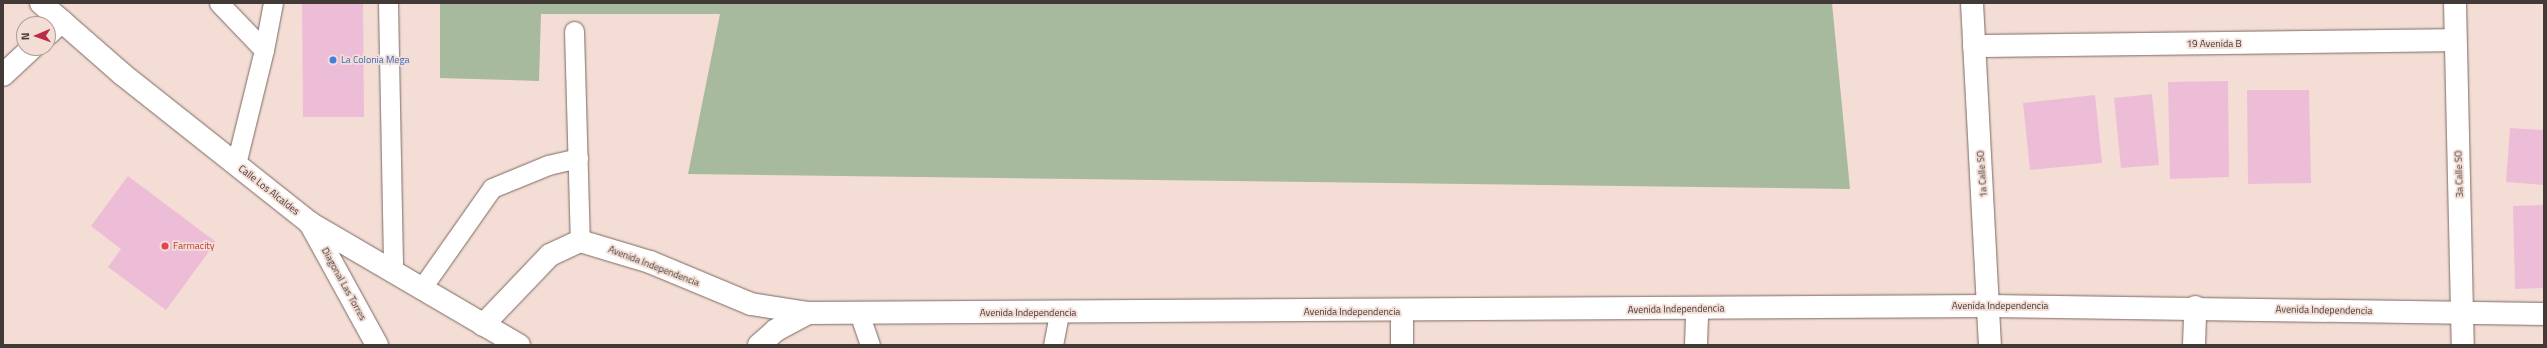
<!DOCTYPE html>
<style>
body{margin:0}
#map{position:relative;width:2547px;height:348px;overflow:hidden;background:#f3ddd5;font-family:"Titillium Web",sans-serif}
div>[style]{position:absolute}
.green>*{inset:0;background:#a7ba9e}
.building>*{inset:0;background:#edbdd7}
.roads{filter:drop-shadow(0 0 1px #7c6962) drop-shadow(0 0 1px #7c6962)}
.service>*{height:19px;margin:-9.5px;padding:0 9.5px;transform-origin:9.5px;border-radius:9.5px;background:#fff}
.minor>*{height:22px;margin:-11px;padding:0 11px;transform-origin:11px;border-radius:11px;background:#fff}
.tertiary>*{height:22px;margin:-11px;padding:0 11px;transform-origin:11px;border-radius:11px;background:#fff}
.secondary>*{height:22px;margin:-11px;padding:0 11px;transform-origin:11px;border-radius:11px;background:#fff}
.dots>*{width:11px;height:11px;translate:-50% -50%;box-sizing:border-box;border:2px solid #f3ddd5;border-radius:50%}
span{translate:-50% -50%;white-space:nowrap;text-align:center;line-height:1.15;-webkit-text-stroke:3.5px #f3ddd5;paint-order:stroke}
.street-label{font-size:10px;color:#423a36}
.shop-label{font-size:10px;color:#366cbe}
.left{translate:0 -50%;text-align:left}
.health-label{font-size:10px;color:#be3a42}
.frame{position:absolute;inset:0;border:4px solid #423a36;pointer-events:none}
.north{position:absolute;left:16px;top:16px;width:40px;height:40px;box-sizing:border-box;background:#f3ddd5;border:1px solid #ac9c95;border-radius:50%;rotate:268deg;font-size:11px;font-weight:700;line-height:16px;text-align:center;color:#423a36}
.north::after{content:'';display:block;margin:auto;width:14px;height:18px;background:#bc2b47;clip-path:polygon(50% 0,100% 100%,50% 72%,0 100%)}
</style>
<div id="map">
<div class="green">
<div style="clip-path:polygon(440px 3px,1832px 3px,1850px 189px,688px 174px,720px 14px,541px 14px,539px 81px,440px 78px)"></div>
</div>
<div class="building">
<div style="clip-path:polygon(302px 3px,363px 3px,364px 117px,303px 117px)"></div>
<div style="clip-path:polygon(2228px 81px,2229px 177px,2170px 179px,2168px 82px)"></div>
<div style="clip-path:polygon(2247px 90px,2309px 90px,2311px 183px,2248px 184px)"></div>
<div style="clip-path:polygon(2152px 94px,2159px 165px,2121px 168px,2114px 98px)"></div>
<div style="clip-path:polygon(2095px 95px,2102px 163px,2030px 170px,2023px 103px)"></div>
<div style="clip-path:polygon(2510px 128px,2544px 130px,2544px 185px,2506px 182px)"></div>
<div style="clip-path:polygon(128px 176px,216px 242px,166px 310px,108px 267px,121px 249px,91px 226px)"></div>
<div style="clip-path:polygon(2544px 205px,2544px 288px,2515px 289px,2513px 206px)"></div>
</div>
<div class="roads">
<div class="service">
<div style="left:219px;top:3px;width:65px;rotate:46.2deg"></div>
<div style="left:264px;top:50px;width:117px;rotate:103.8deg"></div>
<div style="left:388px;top:3px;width:269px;rotate:88.9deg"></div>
<div style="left:574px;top:31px;width:210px;rotate:88.4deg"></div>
<div style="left:264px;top:50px;width:48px;rotate:-79.2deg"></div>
<div style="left:421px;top:289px;width:123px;rotate:-54.9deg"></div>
<div style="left:492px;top:188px;width:61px;rotate:-22.3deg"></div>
<div style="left:548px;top:165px;width:31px;rotate:-13deg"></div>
<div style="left:859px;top:313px;width:34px;rotate:71deg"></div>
<div style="left:1053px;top:345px;width:33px;rotate:-79deg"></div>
</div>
<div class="minor">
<div style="left:1972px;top:3px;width:342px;rotate:87deg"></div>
<div style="left:2455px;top:3px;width:342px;rotate:88.7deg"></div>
<div style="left:48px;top:34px;width:19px;rotate:-43deg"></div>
<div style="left:1974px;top:46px;width:481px;rotate:-0.7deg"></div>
<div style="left:3px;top:75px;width:40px;rotate:-43deg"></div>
<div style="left:310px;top:223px;width:139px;rotate:61.2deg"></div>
<div style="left:1402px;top:312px;width:33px;rotate:90deg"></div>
<div style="left:1696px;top:345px;width:36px;rotate:-88deg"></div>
<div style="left:2194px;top:345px;width:38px;rotate:-88deg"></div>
</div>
<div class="tertiary">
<div style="left:483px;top:325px;width:97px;rotate:-46.3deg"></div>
<div style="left:550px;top:255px;width:33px;rotate:-25deg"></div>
<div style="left:580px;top:241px;width:73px;rotate:16.7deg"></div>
<div style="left:650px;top:262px;width:109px;rotate:22.6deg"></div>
<div style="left:751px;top:304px;width:58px;rotate:9deg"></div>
<div style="left:808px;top:313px;width:1182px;rotate:-0.34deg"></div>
<div style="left:1990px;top:306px;width:554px;rotate:0.83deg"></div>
<div style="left:759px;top:345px;width:23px;rotate:-41deg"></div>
<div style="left:776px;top:330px;width:36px;rotate:-28deg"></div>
</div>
<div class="secondary">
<div style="left:41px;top:3px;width:108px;rotate:41.2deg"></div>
<div style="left:122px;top:74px;width:240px;rotate:38.4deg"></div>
<div style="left:310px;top:223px;width:242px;rotate:30.3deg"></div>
</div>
</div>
<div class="dots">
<div style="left:333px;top:60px;background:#3f7fe0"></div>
<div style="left:165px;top:246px;background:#e0444e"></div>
</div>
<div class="street-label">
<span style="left:2214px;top:44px">19 Avenida B</span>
<span style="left:1982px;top:174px;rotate:-94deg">1a Calle SO</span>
<span style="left:2459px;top:174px;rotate:-92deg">3a Calle SO</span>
<span style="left:269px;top:190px;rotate:38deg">Calle Los Alcaldes</span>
<span style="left:654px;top:266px;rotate:21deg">Avenida Independencia</span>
<span style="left:344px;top:284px;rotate:61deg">Diagonal Las Torres</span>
<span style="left:2000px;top:306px">Avenida Independencia</span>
<span style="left:1676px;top:309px;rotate:-1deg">Avenida Independencia</span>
<span style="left:2324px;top:310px;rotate:1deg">Avenida Independencia</span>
<span style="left:1352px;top:312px">Avenida Independencia</span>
<span style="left:1028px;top:313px">Avenida Independencia</span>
</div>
<div class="shop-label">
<span class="left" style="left:341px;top:60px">La Colonia Mega</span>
</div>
<div class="health-label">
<span class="left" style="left:173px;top:246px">Farmacity</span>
</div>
<div class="frame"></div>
<div class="north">N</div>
</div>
